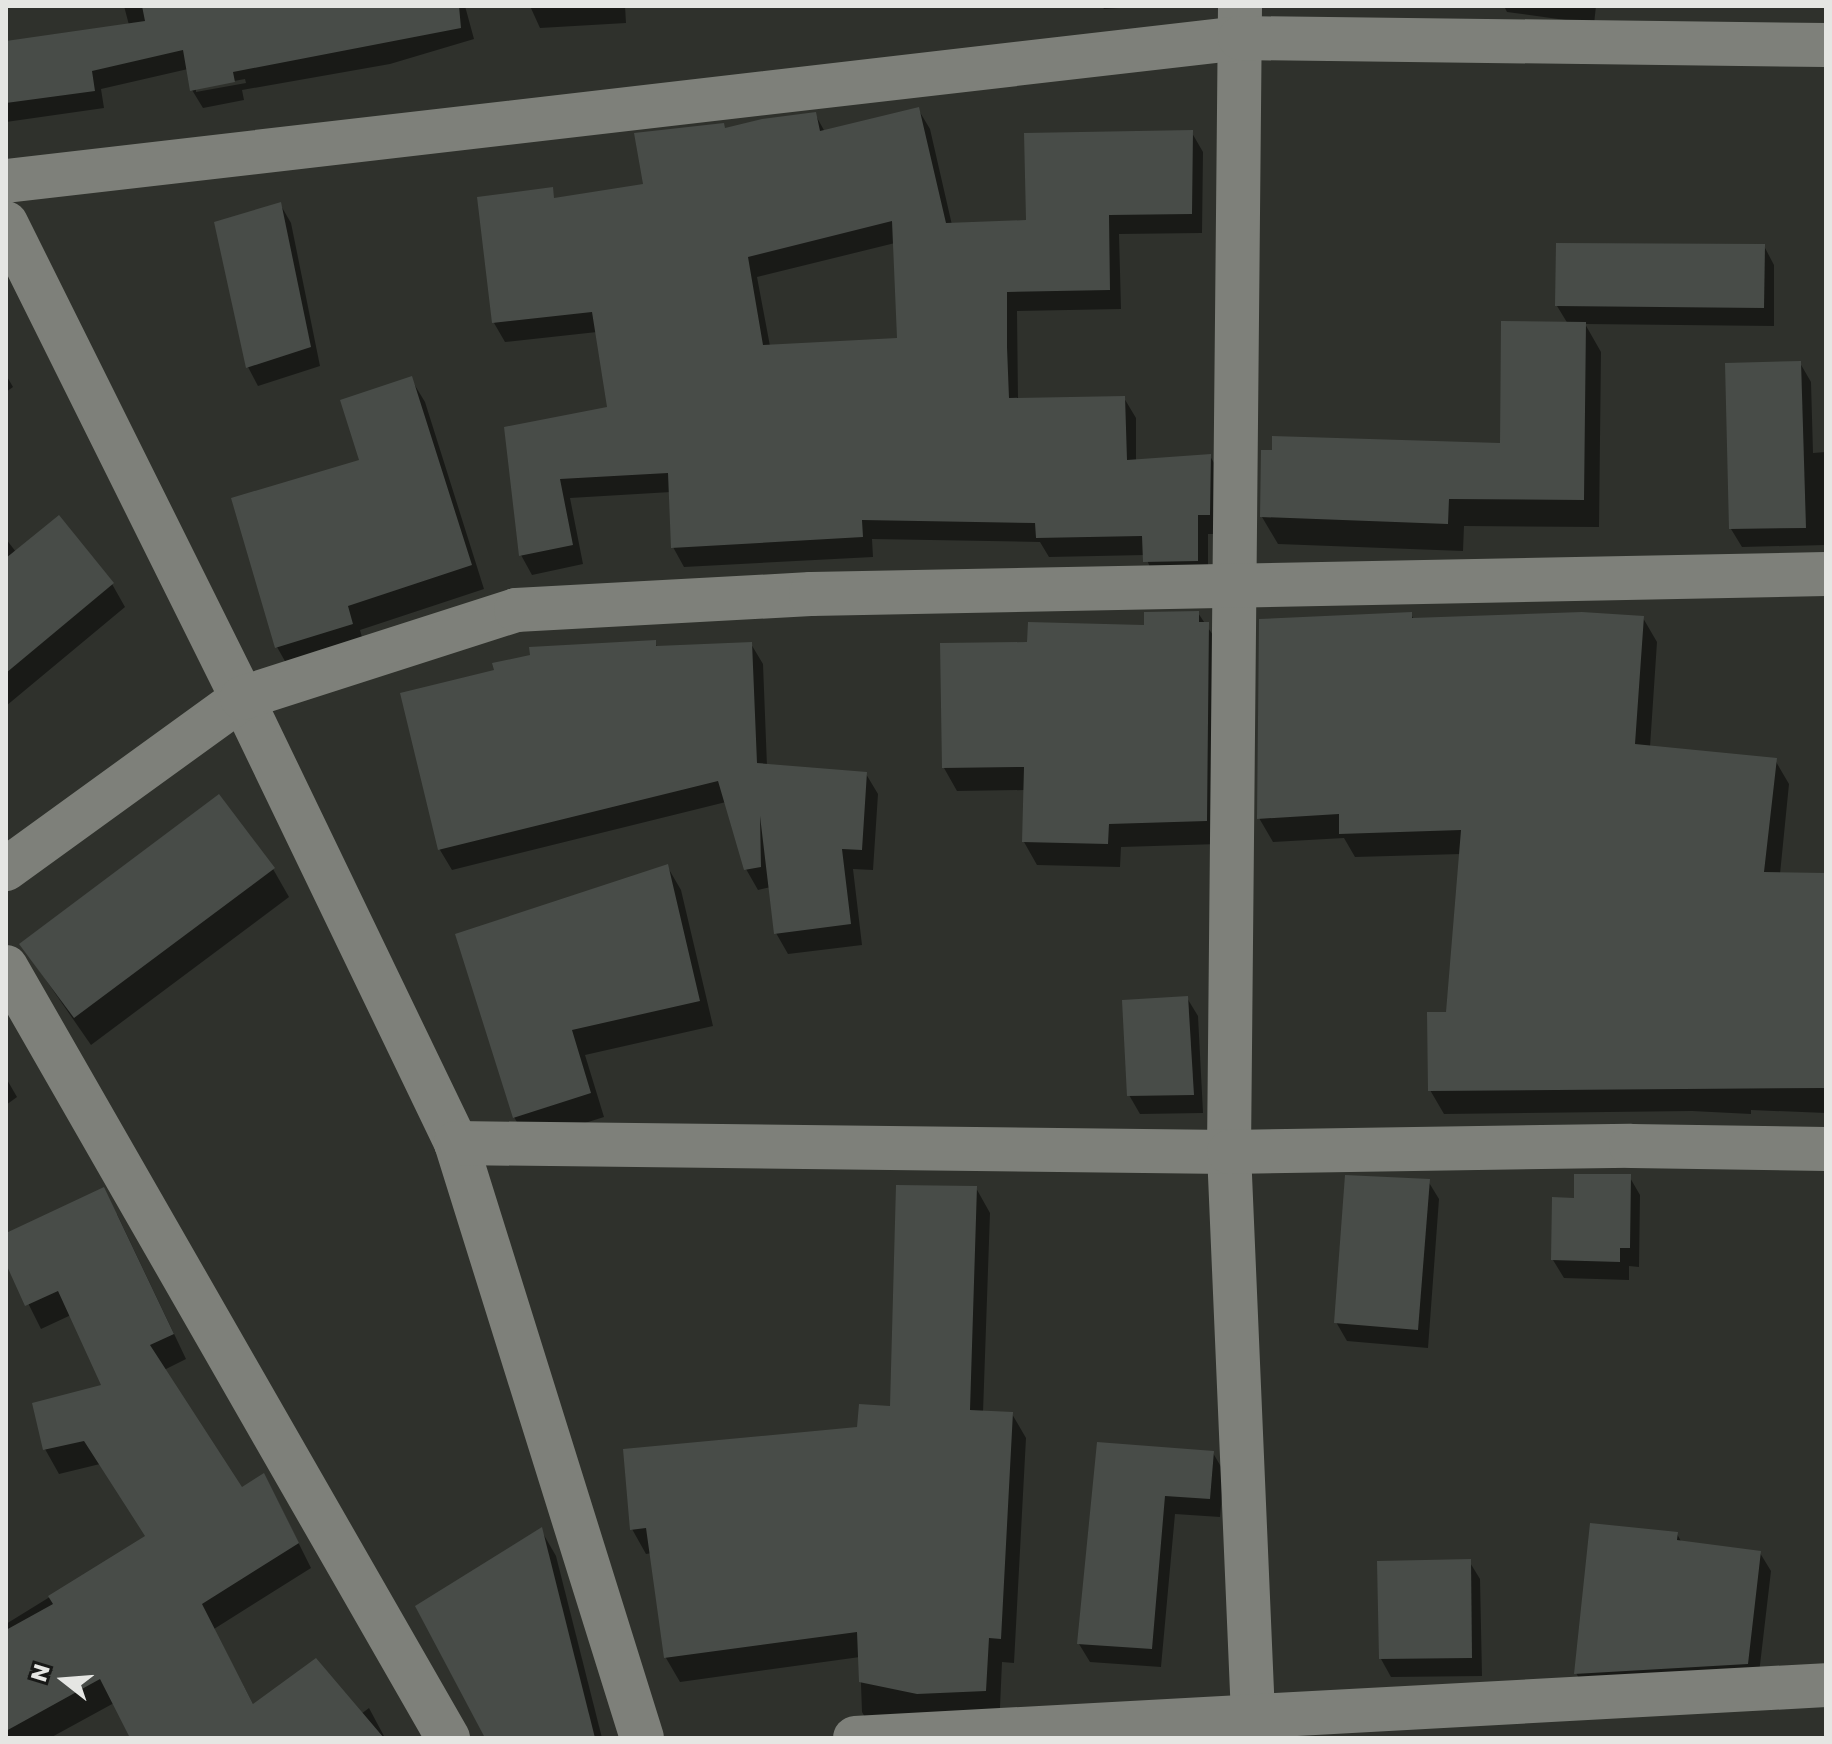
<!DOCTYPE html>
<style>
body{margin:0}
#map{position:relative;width:1832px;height:1744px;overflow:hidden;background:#2f312c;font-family:Poppins,sans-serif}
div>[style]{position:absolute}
.shadow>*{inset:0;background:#0007}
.building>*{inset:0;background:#484c48}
.minor>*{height:44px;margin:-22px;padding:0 22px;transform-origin:22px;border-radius:22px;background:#7e807a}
span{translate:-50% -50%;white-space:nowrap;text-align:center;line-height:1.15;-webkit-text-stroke:7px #171816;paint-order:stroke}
.frame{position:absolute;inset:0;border:8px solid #e5e6e3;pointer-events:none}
.north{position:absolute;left:24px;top:1640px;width:80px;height:80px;-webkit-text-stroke:6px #171816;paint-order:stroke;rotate:287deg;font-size:22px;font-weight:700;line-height:32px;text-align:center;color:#e5e6e3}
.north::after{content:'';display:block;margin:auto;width:28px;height:36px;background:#e5e6e3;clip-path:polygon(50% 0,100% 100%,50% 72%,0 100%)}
</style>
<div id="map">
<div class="shadow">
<div style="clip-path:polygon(evenodd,124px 6px,465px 6px,474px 39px,390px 64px,242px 90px,244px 100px,203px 108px,192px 90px,188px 69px,101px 89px,104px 108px,6px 122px,6px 43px,129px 25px,124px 6px,245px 79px,246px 83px,196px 92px,196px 88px,245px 79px)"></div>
<div style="clip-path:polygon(530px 6px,625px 6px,626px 23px,540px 28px)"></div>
<div style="clip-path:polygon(1102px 6px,1148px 6px,1104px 9px)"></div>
<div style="clip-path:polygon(1351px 6px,1428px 6px,1428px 8px)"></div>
<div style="clip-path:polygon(1504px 6px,1596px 6px,1594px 24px,1507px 12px)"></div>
<div style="clip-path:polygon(evenodd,918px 109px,930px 129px,952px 225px,1028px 222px,1192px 133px,1203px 152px,1202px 233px,1119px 234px,1121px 309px,1017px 311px,1018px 400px,1124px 398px,1136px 418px,1136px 461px,1210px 456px,1221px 475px,1220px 534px,1208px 534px,1208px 581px,1156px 582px,1145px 555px,1049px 557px,1040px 542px,872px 539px,873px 557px,684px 567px,673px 547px,671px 492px,570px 498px,583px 564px,532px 575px,521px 555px,506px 429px,610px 408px,597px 332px,505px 342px,494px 323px,645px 186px,726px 130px,815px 114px,825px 132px,918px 109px,895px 243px,899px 339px,770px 346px,757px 277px,895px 243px)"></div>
<div style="clip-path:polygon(280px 204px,291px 223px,320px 366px,258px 386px,248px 367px)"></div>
<div style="clip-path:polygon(1764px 246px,1774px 265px,1774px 326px,1585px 324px,1601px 352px,1599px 527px,1464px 526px,1463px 551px,1278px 544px,1262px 517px,1502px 445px,1568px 324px,1557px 306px)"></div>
<div style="clip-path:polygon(1800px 363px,1811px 382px,1813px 453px,1826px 452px,1826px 545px,1742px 547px,1731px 529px)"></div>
<div style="clip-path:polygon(6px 375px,13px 387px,6px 392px)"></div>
<div style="clip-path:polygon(411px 379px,425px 402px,484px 589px,360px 630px,365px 648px,290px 670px,277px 647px,361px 461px)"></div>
<div style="clip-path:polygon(6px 539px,16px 552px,112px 584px,125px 607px,6px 706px)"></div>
<div style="clip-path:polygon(1198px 613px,1221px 647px,1219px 844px,1121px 847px,1120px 867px,1037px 865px,1024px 842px,1025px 790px,957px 791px,944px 768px,1029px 644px,1146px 627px)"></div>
<div style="clip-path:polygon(1411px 614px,1414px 620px,1643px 618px,1657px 642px,1650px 747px,1775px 760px,1789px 784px,1780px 874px,1826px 875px,1826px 1113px,1751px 1110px,1751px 1114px,1692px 1111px,1444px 1114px,1430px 1090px,1448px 1014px,1461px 854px,1355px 857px,1344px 838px,1273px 842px,1259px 818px)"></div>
<div style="clip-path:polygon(654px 642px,658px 648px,751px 644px,763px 664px,767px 766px,866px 774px,878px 794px,873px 870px,853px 869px,862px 945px,788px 954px,776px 933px,771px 887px,758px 890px,746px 869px,726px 802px,452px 870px,440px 850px,402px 694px)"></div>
<div style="clip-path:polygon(667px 866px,681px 890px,713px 1026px,585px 1055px,604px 1117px,528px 1141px,514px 1117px)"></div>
<div style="clip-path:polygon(273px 869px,289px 897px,91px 1045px,21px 944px)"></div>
<div style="clip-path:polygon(1187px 998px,1198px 1016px,1203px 1113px,1140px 1114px,1129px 1095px)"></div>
<div style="clip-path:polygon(6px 1078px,17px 1097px,6px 1105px)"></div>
<div style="clip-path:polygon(1629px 1176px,1640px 1195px,1639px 1267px,1629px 1266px,1629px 1280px,1564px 1278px,1553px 1260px,1576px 1200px)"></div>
<div style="clip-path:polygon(1428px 1181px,1439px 1199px,1428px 1348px,1347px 1341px,1336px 1322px)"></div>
<div style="clip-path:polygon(976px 1188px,990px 1213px,983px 1413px,1012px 1414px,1026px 1438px,1014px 1663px,1002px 1662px,999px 1730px,876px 1736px,862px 1712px,860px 1657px,680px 1682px,666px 1658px,652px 1553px,646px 1554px,632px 1529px,859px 1429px,892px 1408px)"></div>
<div style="clip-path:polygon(117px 1214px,186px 1359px,164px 1370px,242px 1490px,277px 1500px,311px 1568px,214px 1629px,254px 1706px,361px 1714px,369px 1708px,385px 1738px,132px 1738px,114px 1703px,50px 1738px,6px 1738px,6px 1624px,147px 1537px,100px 1464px,59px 1474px,45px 1449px,104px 1387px,71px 1315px,41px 1329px,6px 1259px,6px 1236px)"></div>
<div style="clip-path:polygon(1099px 1444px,1213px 1453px,1224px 1472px,1220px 1517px,1175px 1514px,1161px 1667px,1090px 1662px,1079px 1644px)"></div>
<div style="clip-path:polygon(541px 1530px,556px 1556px,602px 1738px,487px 1738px)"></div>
<div style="clip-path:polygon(1677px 1534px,1682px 1543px,1760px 1553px,1771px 1571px,1758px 1682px,1587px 1692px,1576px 1673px)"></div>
<div style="clip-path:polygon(1469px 1561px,1480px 1579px,1482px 1676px,1391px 1677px,1381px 1659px)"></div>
</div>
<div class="building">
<div style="clip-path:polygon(142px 6px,459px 6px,461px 28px,233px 72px,235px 82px,190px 91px,183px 50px,92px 71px,95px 91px,6px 103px,6px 41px,145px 21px)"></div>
<div style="clip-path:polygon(evenodd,919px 107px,946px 223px,1026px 220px,1024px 133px,1193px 130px,1192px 214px,1109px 215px,1110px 290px,1007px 292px,1007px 347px,1009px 398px,1125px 396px,1127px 460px,1211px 454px,1210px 515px,1198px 515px,1198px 561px,1143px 562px,1142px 536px,1036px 538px,1035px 523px,862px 520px,863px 537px,671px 548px,668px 473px,560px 479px,573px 545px,519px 556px,504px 427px,607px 407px,592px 312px,492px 323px,477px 197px,553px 187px,554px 198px,643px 184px,634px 133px,724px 123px,725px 128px,762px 119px,816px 112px,820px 131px,919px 107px,892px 221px,897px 338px,763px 345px,748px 257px,892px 221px)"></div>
<div style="clip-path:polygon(281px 202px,311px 347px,246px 368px,214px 222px)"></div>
<div style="clip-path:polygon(1556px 243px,1765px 244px,1764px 308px,1555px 306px)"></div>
<div style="clip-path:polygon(1501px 321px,1586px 322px,1584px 500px,1449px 499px,1448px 524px,1260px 517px,1261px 450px,1272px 450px,1272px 436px,1500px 443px)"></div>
<div style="clip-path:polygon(1801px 361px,1806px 528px,1729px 529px,1725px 363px)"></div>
<div style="clip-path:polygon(412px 376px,472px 565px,348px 606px,353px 624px,275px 648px,231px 498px,359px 460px,340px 400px)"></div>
<div style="clip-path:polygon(59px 515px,114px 583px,6px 673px,6px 558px)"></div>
<div style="clip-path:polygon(1199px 611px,1199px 622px,1209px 622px,1207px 821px,1109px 824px,1108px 844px,1022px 842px,1024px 767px,942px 768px,940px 643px,1027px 642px,1028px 622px,1144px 625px,1144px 612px)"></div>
<div style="clip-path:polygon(1412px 612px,1412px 618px,1582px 612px,1644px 616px,1635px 744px,1777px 758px,1764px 872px,1826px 873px,1826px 1088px,1428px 1091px,1427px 1012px,1446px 1012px,1461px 830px,1339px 834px,1339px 814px,1257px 819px,1259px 619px)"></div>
<div style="clip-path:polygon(656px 640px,656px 646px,752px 642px,757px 763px,867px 772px,862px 850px,842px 849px,851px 924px,774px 934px,760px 816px,761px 867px,744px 870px,718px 781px,438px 850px,400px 693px,494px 670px,492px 663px,530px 655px,529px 647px)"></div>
<div style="clip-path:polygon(219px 794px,275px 868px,74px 1018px,19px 944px)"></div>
<div style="clip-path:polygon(668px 864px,700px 1001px,572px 1030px,591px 1093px,513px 1118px,455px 934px)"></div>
<div style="clip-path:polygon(1188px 996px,1194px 1095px,1127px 1096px,1122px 1000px)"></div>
<div style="clip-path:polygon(1574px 1174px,1631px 1174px,1630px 1248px,1620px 1248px,1620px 1262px,1551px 1260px,1552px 1197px,1574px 1198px)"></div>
<div style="clip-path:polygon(1345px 1175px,1430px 1179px,1418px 1330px,1334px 1323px)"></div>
<div style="clip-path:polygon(896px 1185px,977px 1186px,970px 1410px,1013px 1412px,1001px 1639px,989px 1638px,986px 1691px,917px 1694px,859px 1682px,857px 1632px,664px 1658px,646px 1528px,630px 1530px,623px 1449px,857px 1427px,859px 1404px,890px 1406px)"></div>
<div style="clip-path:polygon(104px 1187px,174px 1334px,150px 1345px,242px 1487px,264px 1473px,299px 1543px,202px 1604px,253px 1704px,316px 1658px,384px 1738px,130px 1738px,100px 1679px,6px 1731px,6px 1630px,53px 1604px,48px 1596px,145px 1536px,84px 1441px,43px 1450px,32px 1403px,101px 1385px,58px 1291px,25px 1306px,6px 1264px,6px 1233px)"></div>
<div style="clip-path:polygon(1097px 1442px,1214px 1451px,1210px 1499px,1165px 1496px,1152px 1649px,1077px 1644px)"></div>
<div style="clip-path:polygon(1590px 1523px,1678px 1532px,1677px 1540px,1761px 1551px,1748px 1664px,1574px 1674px)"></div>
<div style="clip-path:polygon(542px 1527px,595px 1738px,485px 1738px,415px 1606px)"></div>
<div style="clip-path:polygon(1471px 1559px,1472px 1658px,1379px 1659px,1377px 1561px)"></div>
</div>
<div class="minor">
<div style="left:1240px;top:6px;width:1146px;rotate:90.55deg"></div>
<div style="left:1229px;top:1152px;width:587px;rotate:87.56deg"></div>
<div style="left:6px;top:181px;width:1242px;rotate:-6.61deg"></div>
<div style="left:1240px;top:38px;width:586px;rotate:0.68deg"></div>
<div style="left:6px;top:223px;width:530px;rotate:63.58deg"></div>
<div style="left:242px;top:698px;width:494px;rotate:64.3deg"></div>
<div style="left:456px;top:1143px;width:623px;rotate:72.64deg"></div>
<div style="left:6px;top:869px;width:291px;rotate:-35.9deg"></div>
<div style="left:242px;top:698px;width:288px;rotate:-17.8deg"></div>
<div style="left:516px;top:610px;width:295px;rotate:-3.1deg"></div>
<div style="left:811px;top:594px;width:1015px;rotate:-1.13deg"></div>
<div style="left:6px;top:967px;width:889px;rotate:60.18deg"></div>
<div style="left:456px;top:1143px;width:773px;rotate:0.67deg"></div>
<div style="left:1229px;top:1152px;width:402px;rotate:-0.9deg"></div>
<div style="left:1631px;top:1146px;width:195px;rotate:0.9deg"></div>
<div style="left:855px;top:1738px;width:972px;rotate:-3.12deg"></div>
</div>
<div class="frame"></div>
<div class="north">N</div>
</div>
